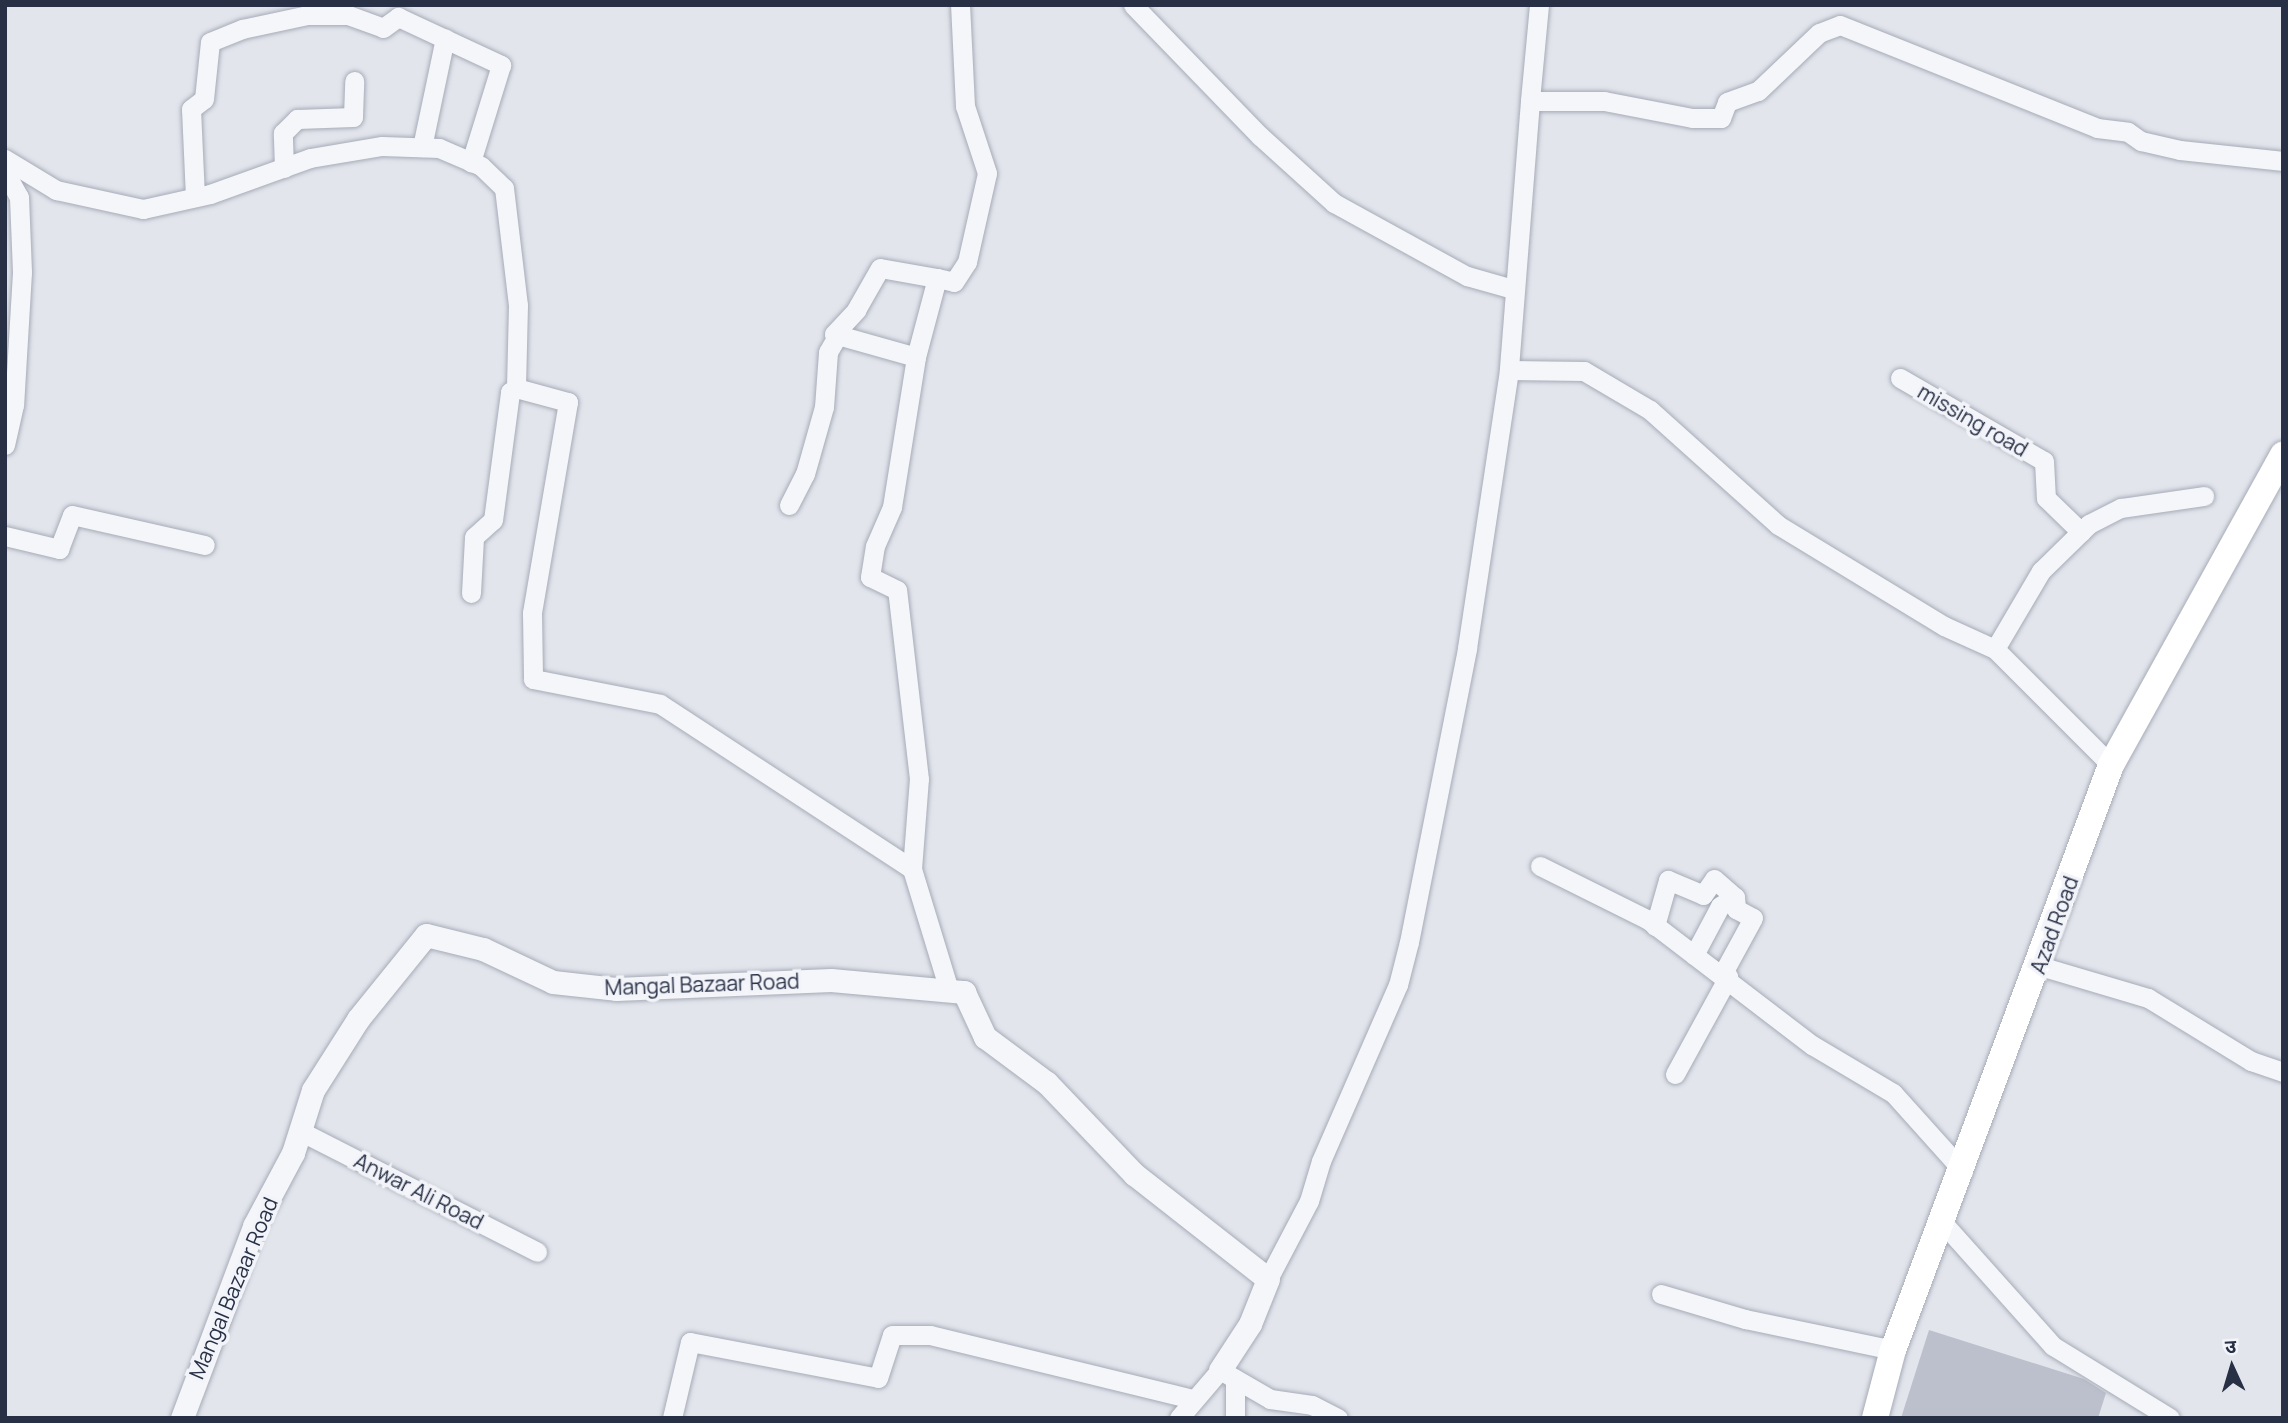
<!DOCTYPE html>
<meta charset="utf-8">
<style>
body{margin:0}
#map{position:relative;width:2288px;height:1423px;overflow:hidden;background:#e2e5ec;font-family:Manrope,"Noto Sans Devanagari",sans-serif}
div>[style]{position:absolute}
.building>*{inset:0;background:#bcc0cc}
.roads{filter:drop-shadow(0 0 2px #a6abb7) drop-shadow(0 0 2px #a6abb7)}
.minor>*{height:19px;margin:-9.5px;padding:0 9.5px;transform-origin:9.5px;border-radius:9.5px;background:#f5f6f9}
.tertiary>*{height:23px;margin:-11.5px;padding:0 11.5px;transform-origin:11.5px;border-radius:11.5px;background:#f5f6f9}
.secondary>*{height:26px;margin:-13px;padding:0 13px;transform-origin:13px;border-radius:13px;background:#fff}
span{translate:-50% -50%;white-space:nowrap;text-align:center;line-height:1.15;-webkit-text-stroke:7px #f2f4f9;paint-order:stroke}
.street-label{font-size:21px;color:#283046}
.frame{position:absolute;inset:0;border:7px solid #283046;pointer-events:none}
.north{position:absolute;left:2197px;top:1332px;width:70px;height:70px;-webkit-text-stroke:5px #f2f4f9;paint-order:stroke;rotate:356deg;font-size:19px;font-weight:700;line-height:28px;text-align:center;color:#283046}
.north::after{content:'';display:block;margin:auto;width:24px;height:32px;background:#283046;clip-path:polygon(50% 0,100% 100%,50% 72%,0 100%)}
</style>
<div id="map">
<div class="building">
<div style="clip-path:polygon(1929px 1330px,2084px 1379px,2106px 1393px,2098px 1418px,1901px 1418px)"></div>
</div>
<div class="roads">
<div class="minor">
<div style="left:1133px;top:5px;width:182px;rotate:45.9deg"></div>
<div style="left:1260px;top:136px;width:100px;rotate:42.2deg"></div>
<div style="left:1334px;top:203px;width:152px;rotate:28.8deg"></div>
<div style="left:1467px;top:276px;width:48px;rotate:15.8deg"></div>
<div style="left:1539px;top:5px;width:96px;rotate:95.4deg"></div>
<div style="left:1530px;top:101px;width:74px"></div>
<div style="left:1604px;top:101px;width:90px;rotate:10.9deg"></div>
<div style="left:1692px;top:118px;width:29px"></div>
<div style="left:1721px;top:118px;width:17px;rotate:-69deg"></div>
<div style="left:1727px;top:102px;width:33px;rotate:-20deg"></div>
<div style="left:1758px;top:91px;width:84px;rotate:-43.6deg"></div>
<div style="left:1819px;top:33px;width:22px;rotate:-21deg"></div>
<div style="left:1840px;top:25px;width:277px;rotate:21.8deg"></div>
<div style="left:2097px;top:128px;width:31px;rotate:7deg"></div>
<div style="left:2128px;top:132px;width:16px;rotate:35deg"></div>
<div style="left:2141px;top:141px;width:40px;rotate:13deg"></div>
<div style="left:2180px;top:150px;width:104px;rotate:6.1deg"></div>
<div style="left:1530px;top:101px;width:270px;rotate:94.5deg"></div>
<div style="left:1509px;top:370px;width:75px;rotate:0.8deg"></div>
<div style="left:1584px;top:371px;width:77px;rotate:30.6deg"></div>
<div style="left:1650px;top:410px;width:172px;rotate:41.9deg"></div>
<div style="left:1778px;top:525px;width:194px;rotate:31.3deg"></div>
<div style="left:1944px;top:626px;width:56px;rotate:24.3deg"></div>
<div style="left:1995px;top:649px;width:164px;rotate:45deg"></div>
<div style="left:422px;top:147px;width:111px;rotate:-78.1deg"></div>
<div style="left:5px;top:159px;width:60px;rotate:31.3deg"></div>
<div style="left:56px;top:190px;width:89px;rotate:12.3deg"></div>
<div style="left:143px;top:209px;width:69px;rotate:-12.6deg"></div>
<div style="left:210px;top:194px;width:106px;rotate:-19.8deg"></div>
<div style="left:310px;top:158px;width:73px;rotate:-9.5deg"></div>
<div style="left:382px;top:146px;width:57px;rotate:2deg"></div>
<div style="left:439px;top:148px;width:46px;rotate:23.2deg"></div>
<div style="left:481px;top:166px;width:32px;rotate:44deg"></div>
<div style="left:504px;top:188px;width:118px;rotate:83.2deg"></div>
<div style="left:518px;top:305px;width:83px;rotate:91.4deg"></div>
<div style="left:516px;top:388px;width:54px;rotate:15.1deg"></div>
<div style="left:568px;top:402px;width:214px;rotate:99.7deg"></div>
<div style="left:532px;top:613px;width:66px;rotate:89.1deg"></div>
<div style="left:533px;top:679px;width:129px;rotate:11.1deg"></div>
<div style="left:660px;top:704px;width:301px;rotate:33.2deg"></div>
<div style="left:912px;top:869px;width:127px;rotate:73deg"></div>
<div style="left:284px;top:168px;width:35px;rotate:-92deg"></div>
<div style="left:283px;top:133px;width:20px;rotate:-45deg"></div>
<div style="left:297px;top:119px;width:56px;rotate:-2deg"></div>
<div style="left:353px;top:117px;width:36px;rotate:-88deg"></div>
<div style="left:5px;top:172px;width:29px;rotate:61deg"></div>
<div style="left:19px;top:197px;width:75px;rotate:87.7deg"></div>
<div style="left:22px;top:272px;width:133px;rotate:93.4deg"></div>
<div style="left:14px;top:405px;width:41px;rotate:102.7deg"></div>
<div style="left:195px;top:197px;width:88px;rotate:-92.6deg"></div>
<div style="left:191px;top:109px;width:16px;rotate:-38deg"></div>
<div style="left:204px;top:99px;width:57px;rotate:-84deg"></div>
<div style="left:210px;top:42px;width:35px;rotate:-22deg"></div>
<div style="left:242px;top:29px;width:67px;rotate:-12deg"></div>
<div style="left:308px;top:15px;width:40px"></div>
<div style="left:348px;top:15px;width:37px;rotate:20deg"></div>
<div style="left:383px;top:28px;width:19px;rotate:-36deg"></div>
<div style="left:398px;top:17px;width:114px;rotate:25deg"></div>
<div style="left:501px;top:65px;width:102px;rotate:107.2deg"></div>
<div style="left:937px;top:278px;width:82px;rotate:104.9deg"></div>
<div style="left:916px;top:357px;width:85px;rotate:-164.3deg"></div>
<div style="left:834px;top:334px;width:33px;rotate:-47deg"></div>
<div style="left:856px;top:310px;width:48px;rotate:-60.3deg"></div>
<div style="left:880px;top:268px;width:58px;rotate:10deg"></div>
<div style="left:937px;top:278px;width:17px;rotate:13deg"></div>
<div style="left:954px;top:282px;width:24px;rotate:-57deg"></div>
<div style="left:967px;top:262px;width:91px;rotate:-77.3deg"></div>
<div style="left:987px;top:173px;width:71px;rotate:-108.2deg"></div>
<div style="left:965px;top:106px;width:101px;rotate:-92.8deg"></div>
<div style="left:1900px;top:378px;width:166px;rotate:30deg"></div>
<div style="left:2044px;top:461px;width:37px;rotate:87deg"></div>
<div style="left:2046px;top:498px;width:49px;rotate:44.2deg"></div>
<div style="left:789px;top:505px;width:35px;rotate:-63deg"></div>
<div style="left:805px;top:474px;width:70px;rotate:-74.2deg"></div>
<div style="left:824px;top:407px;width:55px;rotate:-85.8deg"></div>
<div style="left:828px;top:352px;width:20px;rotate:-60deg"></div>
<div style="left:5px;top:536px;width:56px;rotate:13.5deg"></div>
<div style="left:59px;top:549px;width:36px;rotate:-69deg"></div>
<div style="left:72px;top:515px;width:136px;rotate:12.7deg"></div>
<div style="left:471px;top:593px;width:56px;rotate:-86.9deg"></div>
<div style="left:474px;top:537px;width:25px;rotate:-42deg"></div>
<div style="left:493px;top:520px;width:129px;rotate:-82.4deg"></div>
<div style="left:510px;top:392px;width:7px;rotate:-34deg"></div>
<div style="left:1995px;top:649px;width:91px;rotate:-59.5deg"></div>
<div style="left:2041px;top:571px;width:67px;rotate:-44.4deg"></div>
<div style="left:2089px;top:524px;width:36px;rotate:-27deg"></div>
<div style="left:2121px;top:508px;width:84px;rotate:-8.2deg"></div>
<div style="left:1540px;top:866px;width:119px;rotate:26.4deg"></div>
<div style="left:1647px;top:919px;width:208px;rotate:37.4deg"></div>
<div style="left:1812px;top:1045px;width:94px;rotate:30.7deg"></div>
<div style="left:1893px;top:1093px;width:105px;rotate:48.1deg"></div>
<div style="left:912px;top:869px;width:90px;rotate:-85.6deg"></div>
<div style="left:919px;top:779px;width:190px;rotate:-96.6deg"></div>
<div style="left:897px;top:590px;width:30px;rotate:-154deg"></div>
<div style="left:870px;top:577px;width:31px;rotate:-81deg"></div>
<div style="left:875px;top:546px;width:43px;rotate:-66.4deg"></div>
<div style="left:892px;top:507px;width:152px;rotate:-80.9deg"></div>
<div style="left:1655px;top:926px;width:48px;rotate:-74.2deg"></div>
<div style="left:1668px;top:880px;width:38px;rotate:23deg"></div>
<div style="left:1703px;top:895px;width:19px;rotate:-55deg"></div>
<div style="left:1714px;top:879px;width:28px;rotate:41deg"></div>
<div style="left:1735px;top:897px;width:12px;rotate:85deg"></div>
<div style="left:1736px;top:909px;width:19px;rotate:28deg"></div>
<div style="left:1753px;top:918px;width:63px;rotate:118.6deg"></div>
<div style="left:1694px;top:955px;width:55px;rotate:-62deg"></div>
<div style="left:1720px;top:906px;width:17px;rotate:-31deg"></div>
<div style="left:2040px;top:966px;width:113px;rotate:16.5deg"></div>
<div style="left:2148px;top:998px;width:121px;rotate:31.5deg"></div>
<div style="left:2251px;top:1061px;width:34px;rotate:19deg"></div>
<div style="left:1675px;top:1074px;width:111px;rotate:-61.3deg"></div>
<div style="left:300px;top:1131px;width:266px;rotate:27deg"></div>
<div style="left:1943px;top:1223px;width:165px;rotate:48.2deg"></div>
<div style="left:2053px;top:1346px;width:137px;rotate:31.6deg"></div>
<div style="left:1268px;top:1279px;width:88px;rotate:-62.3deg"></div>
<div style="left:1309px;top:1201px;width:42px;rotate:-73.3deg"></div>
<div style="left:1321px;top:1161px;width:192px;rotate:-66.4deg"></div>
<div style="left:1398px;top:985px;width:44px;rotate:-75.7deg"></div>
<div style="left:1409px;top:942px;width:300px;rotate:-78.8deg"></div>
<div style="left:1467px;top:648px;width:281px;rotate:-81.4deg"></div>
<div style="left:1661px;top:1294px;width:88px;rotate:16.6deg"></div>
<div style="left:1745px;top:1319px;width:151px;rotate:11.8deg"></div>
<div style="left:1235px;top:1379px;width:39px;rotate:90deg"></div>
<div style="left:672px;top:1418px;width:78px;rotate:-76.7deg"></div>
<div style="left:690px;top:1342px;width:191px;rotate:10.8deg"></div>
<div style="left:878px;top:1378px;width:45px;rotate:-72deg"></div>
<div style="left:892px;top:1335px;width:38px"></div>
<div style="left:930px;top:1335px;width:270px;rotate:13.7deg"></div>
<div style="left:1179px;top:1418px;width:63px;rotate:-49.5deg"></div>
<div style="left:1220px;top:1370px;width:58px;rotate:30.1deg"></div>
<div style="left:1270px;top:1399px;width:42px;rotate:8.1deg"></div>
<div style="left:1312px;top:1405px;width:29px;rotate:27deg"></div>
</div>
<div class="tertiary">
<div style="left:182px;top:1418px;width:205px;rotate:-69.4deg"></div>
<div style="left:254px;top:1226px;width:83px;rotate:-61.9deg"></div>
<div style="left:293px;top:1153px;width:66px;rotate:-72.4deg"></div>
<div style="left:313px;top:1090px;width:84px;rotate:-57.6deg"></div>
<div style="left:358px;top:1019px;width:108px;rotate:-51deg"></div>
<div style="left:426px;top:935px;width:59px;rotate:13.8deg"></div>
<div style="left:483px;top:949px;width:77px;rotate:25.2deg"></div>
<div style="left:553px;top:982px;width:63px;rotate:6.3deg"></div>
<div style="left:616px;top:989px;width:215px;rotate:-2.4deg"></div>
<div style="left:831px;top:980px;width:134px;rotate:5.2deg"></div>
<div style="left:964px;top:992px;width:50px;rotate:65deg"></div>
<div style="left:985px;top:1037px;width:77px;rotate:36.6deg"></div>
<div style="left:1047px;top:1083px;width:126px;rotate:46.3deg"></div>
<div style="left:1134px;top:1174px;width:170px;rotate:38.1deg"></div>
<div style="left:1268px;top:1279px;width:48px;rotate:111.8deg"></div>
<div style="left:1250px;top:1324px;width:55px;rotate:123.1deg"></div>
</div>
<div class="secondary">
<div style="left:1875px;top:1418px;width:70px;rotate:-75.2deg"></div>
<div style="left:1893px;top:1350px;width:624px;rotate:-69.56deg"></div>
<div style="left:2111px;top:765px;width:355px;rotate:-61deg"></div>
</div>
</div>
<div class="street-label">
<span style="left:1973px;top:420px;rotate:30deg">missing road</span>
<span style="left:2054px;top:925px;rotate:-70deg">Azad Road</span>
<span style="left:702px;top:984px;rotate:-2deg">Mangal Bazaar Road</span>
<span style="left:419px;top:1191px;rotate:27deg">Anwar Ali Road</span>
<span style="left:233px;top:1288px;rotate:-67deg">Mangal Bazaar Road</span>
</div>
<div class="frame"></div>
<div class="north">उ</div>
</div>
